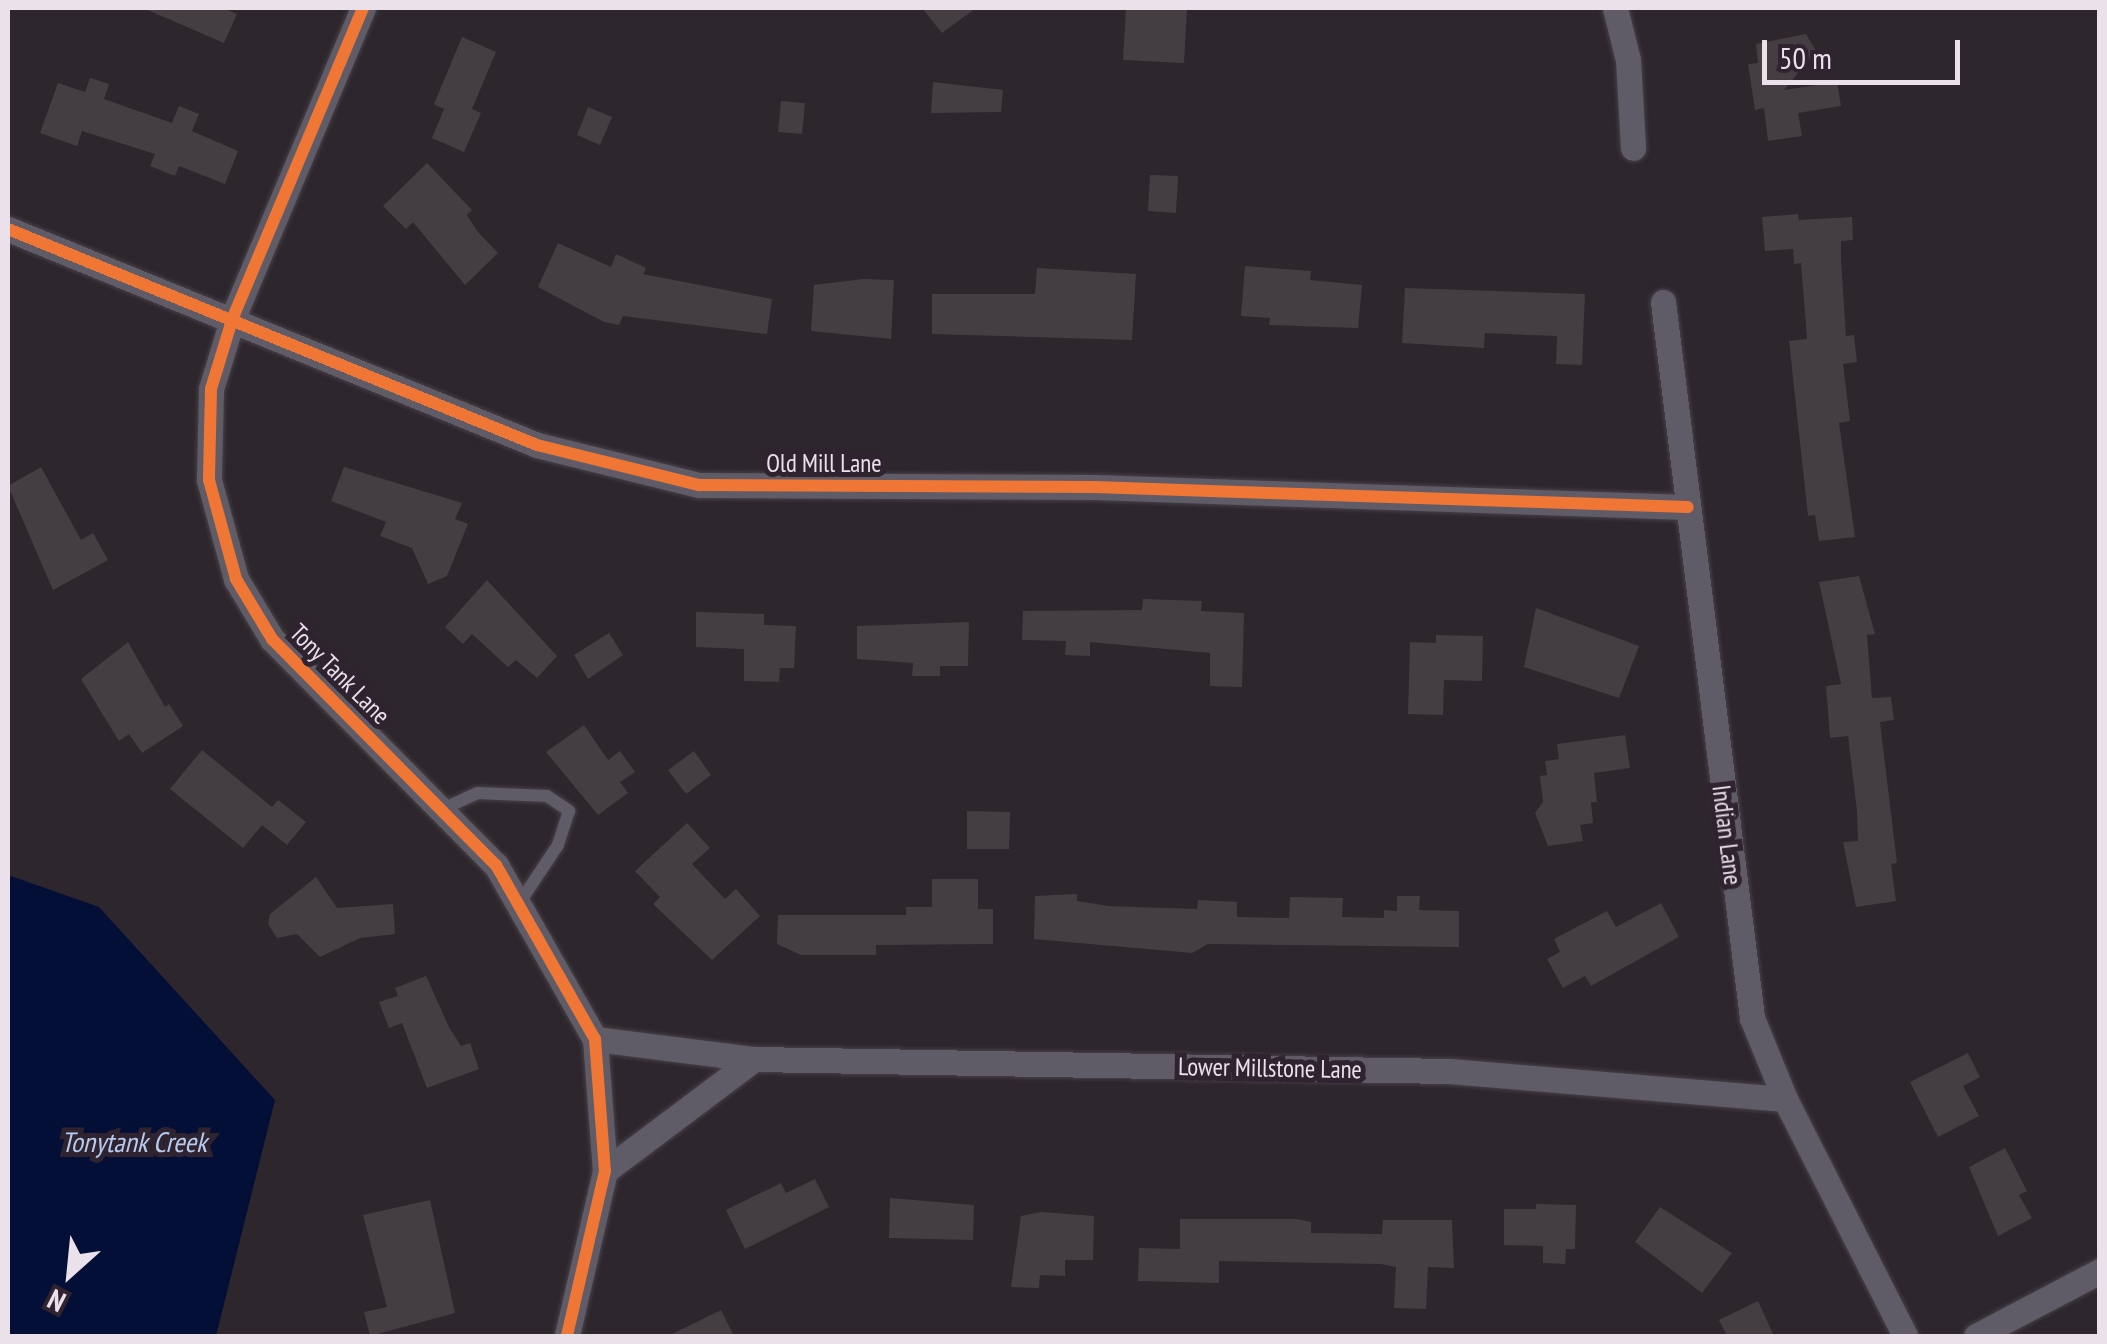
<!DOCTYPE html>
<style>
body{margin:0}
#map{position:relative;width:2107px;height:1344px;overflow:hidden;background:#2d262d;font-family:"PT Sans Narrow",sans-serif}
div>[style]{position:absolute}
.water>*{inset:0;background:#040f38}
.building>*{inset:0;background:#443d41}
.roads{filter:drop-shadow(0 0 2px #474147) drop-shadow(0 0 2px #474147)}
.lane>*{height:12px;margin:-6px;padding:0 6px;transform-origin:6px;border-radius:6px;background:#5f5c67}
.street>*{height:25px;margin:-12.5px;padding:0 12.5px;transform-origin:12.5px;border-radius:12.5px;background:#5f5c67}
.cycleway>*{height:12px;margin:-6px;padding:0 6px;transform-origin:6px;border-radius:6px;background:#f07635}
span{translate:-50% -50%;white-space:nowrap;text-align:center;line-height:1.15;-webkit-text-stroke:10px #302330;paint-order:stroke}
.street-label{font-size:25px;color:#eae1ea}
.water-label{font-size:28px;color:#b5cbf0;font-style:italic}
.frame{position:absolute;inset:0;border:10px solid #eae1ea;pointer-events:none}
.north{position:absolute;left:20px;top:1224px;width:100px;height:100px;-webkit-text-stroke:8px #302330;paint-order:stroke;rotate:207deg;font-size:28px;font-weight:700;line-height:40px;text-align:center;color:#eae1ea}
.north::after{content:'';display:block;margin:auto;width:35px;height:45px;background:#eae1ea;clip-path:polygon(50% 0,100% 100%,50% 72%,0 100%)}
.scale{position:absolute;left:1762px;top:40px;width:198px;height:45px;box-sizing:border-box;border:5px solid #eae1ea;border-top:0;padding-left:12px;font-size:30px;line-height:35px;white-space:nowrap;color:#eae1ea;-webkit-text-stroke:8px #302330;paint-order:stroke}
</style>
<div id="map">
<div class="water">
<div style="clip-path:polygon(8px 875px,99px 907px,275px 1100px,216px 1336px,8px 1336px)"></div>
</div>
<div class="building">
<div style="clip-path:polygon(143px 8px,223px 8px,237px 14px,224px 43px)"></div>
<div style="clip-path:polygon(922px 8px,976px 8px,942px 33px)"></div>
<div style="clip-path:polygon(1126px 8px,1187px 8px,1184px 63px,1123px 60px)"></div>
<div style="clip-path:polygon(1806px 34px,1816px 51px,1784px 90px,1837px 82px,1841px 106px,1798px 113px,1802px 136px,1768px 141px,1764px 108px,1755px 110px,1748px 64px,1758px 63px,1756px 44px)"></div>
<div style="clip-path:polygon(462px 37px,496px 52px,472px 109px,481px 113px,464px 152px,432px 138px,444px 109px,434px 104px)"></div>
<div style="clip-path:polygon(90px 78px,109px 84px,104px 99px,172px 123px,179px 106px,199px 114px,192px 131px,238px 151px,225px 184px,179px 166px,175px 176px,150px 166px,155px 154px,82px 131px,77px 146px,40px 133px,58px 83px,85px 92px)"></div>
<div style="clip-path:polygon(933px 82px,1003px 90px,1001px 112px,931px 113px)"></div>
<div style="clip-path:polygon(781px 101px,805px 103px,802px 134px,778px 132px)"></div>
<div style="clip-path:polygon(588px 107px,612px 117px,600px 145px,577px 135px)"></div>
<div style="clip-path:polygon(427px 163px,472px 210px,467px 215px,478px 232px,498px 253px,465px 285px,413px 222px,406px 229px,383px 206px)"></div>
<div style="clip-path:polygon(1150px 175px,1178px 176px,1176px 213px,1148px 211px)"></div>
<div style="clip-path:polygon(1798px 214px,1799px 220px,1852px 217px,1853px 240px,1841px 241px,1841px 259px,1846px 336px,1854px 335px,1857px 362px,1843px 364px,1850px 421px,1839px 423px,1855px 537px,1819px 541px,1815px 515px,1808px 516px,1789px 341px,1807px 339px,1801px 263px,1794px 264px,1793px 249px,1765px 251px,1762px 217px)"></div>
<div style="clip-path:polygon(558px 243px,611px 267px,616px 254px,646px 268px,643px 274px,772px 299px,767px 334px,623px 316px,619px 325px,604px 322px,538px 287px)"></div>
<div style="clip-path:polygon(1245px 266px,1311px 271px,1310px 280px,1362px 285px,1358px 328px,1269px 325px,1270px 318px,1241px 316px)"></div>
<div style="clip-path:polygon(1037px 268px,1136px 274px,1132px 340px,932px 334px,932px 294px,1035px 294px)"></div>
<div style="clip-path:polygon(863px 279px,894px 280px,891px 339px,811px 331px,814px 285px)"></div>
<div style="clip-path:polygon(1405px 288px,1585px 294px,1582px 365px,1556px 364px,1557px 336px,1485px 333px,1484px 348px,1402px 343px)"></div>
<div style="clip-path:polygon(41px 467px,81px 540px,93px 533px,108px 560px,53px 590px,8px 486px)"></div>
<div style="clip-path:polygon(344px 467px,462px 503px,455px 519px,468px 524px,447px 576px,428px 584px,412px 548px,380px 536px,386px 522px,331px 501px)"></div>
<div style="clip-path:polygon(1859px 576px,1875px 634px,1867px 635px,1872px 698px,1891px 697px,1894px 720px,1880px 722px,1897px 863px,1891px 864px,1896px 901px,1856px 907px,1843px 842px,1858px 841px,1857px 811px,1848px 736px,1830px 738px,1826px 686px,1841px 684px,1819px 582px)"></div>
<div style="clip-path:polygon(487px 580px,557px 656px,537px 678px,516px 660px,508px 667px,472px 634px,463px 644px,445px 627px)"></div>
<div style="clip-path:polygon(1143px 599px,1202px 601px,1201px 611px,1244px 613px,1242px 687px,1210px 686px,1210px 653px,1090px 642px,1090px 656px,1065px 655px,1066px 641px,1022px 640px,1023px 611px,1142px 610px)"></div>
<div style="clip-path:polygon(1536px 608px,1639px 646px,1619px 698px,1524px 667px)"></div>
<div style="clip-path:polygon(696px 612px,764px 614px,764px 625px,796px 626px,794px 668px,780px 668px,779px 682px,744px 681px,744px 649px,696px 647px)"></div>
<div style="clip-path:polygon(969px 622px,968px 666px,940px 666px,940px 676px,912px 676px,913px 663px,857px 659px,857px 626px)"></div>
<div style="clip-path:polygon(609px 633px,623px 655px,588px 679px,574px 655px)"></div>
<div style="clip-path:polygon(1436px 635px,1483px 636px,1482px 681px,1444px 680px,1443px 715px,1408px 714px,1410px 642px,1436px 643px)"></div>
<div style="clip-path:polygon(128px 642px,165px 707px,169px 704px,183px 726px,142px 753px,129px 734px,119px 741px,81px 679px)"></div>
<div style="clip-path:polygon(584px 725px,608px 760px,620px 751px,635px 772px,620px 782px,628px 793px,598px 815px,546px 752px)"></div>
<div style="clip-path:polygon(1625px 735px,1630px 768px,1594px 773px,1597px 802px,1591px 802px,1593px 823px,1580px 825px,1583px 841px,1548px 846px,1535px 813px,1543px 802px,1540px 776px,1547px 775px,1545px 761px,1559px 759px,1557px 744px)"></div>
<div style="clip-path:polygon(202px 750px,272px 807px,278px 800px,306px 822px,287px 845px,262px 825px,243px 848px,170px 789px)"></div>
<div style="clip-path:polygon(694px 751px,711px 775px,686px 794px,668px 770px)"></div>
<div style="clip-path:polygon(967px 811px,1010px 812px,1009px 849px,967px 849px)"></div>
<div style="clip-path:polygon(687px 823px,710px 848px,692px 864px,725px 899px,736px 889px,760px 916px,712px 960px,653px 904px,660px 897px,635px 871px)"></div>
<div style="clip-path:polygon(316px 877px,337px 908px,393px 904px,395px 934px,360px 938px,320px 957px,297px 934px,277px 938px,268px 924px,270px 914px)"></div>
<div style="clip-path:polygon(932px 879px,978px 879px,978px 909px,993px 909px,993px 944px,876px 945px,876px 955px,801px 955px,777px 944px,778px 915px,906px 915px,906px 907px,932px 907px)"></div>
<div style="clip-path:polygon(1077px 894px,1077px 901px,1109px 906px,1197px 909px,1198px 900px,1237px 902px,1237px 917px,1289px 918px,1290px 897px,1343px 898px,1342px 917px,1384px 918px,1384px 910px,1397px 911px,1397px 896px,1420px 896px,1419px 910px,1459px 911px,1459px 947px,1208px 944px,1192px 953px,1034px 939px,1035px 896px)"></div>
<div style="clip-path:polygon(1661px 903px,1679px 937px,1591px 986px,1585px 976px,1563px 988px,1547px 959px,1560px 952px,1554px 939px,1607px 911px,1616px 927px)"></div>
<div style="clip-path:polygon(426px 976px,449px 1027px,461px 1046px,470px 1043px,479px 1069px,427px 1088px,402px 1023px,389px 1028px,379px 1002px,398px 996px,395px 988px)"></div>
<div style="clip-path:polygon(1968px 1053px,1980px 1077px,1963px 1086px,1979px 1116px,1938px 1137px,1910px 1082px)"></div>
<div style="clip-path:polygon(2005px 1148px,2027px 1191px,2019px 1195px,2032px 1218px,1998px 1236px,1969px 1167px)"></div>
<div style="clip-path:polygon(815px 1179px,829px 1207px,745px 1249px,726px 1210px,781px 1183px,786px 1193px)"></div>
<div style="clip-path:polygon(890px 1198px,974px 1205px,973px 1240px,889px 1238px)"></div>
<div style="clip-path:polygon(430px 1200px,455px 1313px,370px 1336px,364px 1312px,387px 1307px,363px 1215px)"></div>
<div style="clip-path:polygon(1536px 1204px,1576px 1205px,1575px 1249px,1566px 1249px,1565px 1264px,1543px 1263px,1543px 1246px,1504px 1245px,1504px 1209px,1536px 1209px)"></div>
<div style="clip-path:polygon(1660px 1207px,1732px 1253px,1702px 1293px,1635px 1242px)"></div>
<div style="clip-path:polygon(1041px 1212px,1094px 1216px,1093px 1260px,1065px 1260px,1065px 1276px,1040px 1275px,1039px 1288px,1011px 1287px,1021px 1216px)"></div>
<div style="clip-path:polygon(1180px 1219px,1297px 1219px,1311px 1222px,1311px 1233px,1382px 1234px,1383px 1220px,1452px 1220px,1454px 1268px,1428px 1267px,1426px 1309px,1394px 1308px,1396px 1267px,1381px 1264px,1219px 1261px,1219px 1283px,1138px 1281px,1139px 1248px,1180px 1249px)"></div>
<div style="clip-path:polygon(1758px 1301px,1774px 1336px,1727px 1336px,1719px 1320px)"></div>
<div style="clip-path:polygon(721px 1310px,734px 1336px,668px 1336px)"></div>
</div>
<div class="roads">
<div class="lane">
<div style="left:443px;top:809px;width:38px;rotate:-25deg"></div>
<div style="left:478px;top:793px;width:69px;rotate:2.5deg"></div>
<div style="left:547px;top:796px;width:27px;rotate:34deg"></div>
<div style="left:569px;top:811px;width:36px;rotate:108deg"></div>
<div style="left:558px;top:845px;width:69px;rotate:123.7deg"></div>
</div>
<div class="street">
<div style="left:363px;top:8px;width:335px;rotate:112.8deg"></div>
<div style="left:233px;top:317px;width:75px;rotate:107deg"></div>
<div style="left:211px;top:389px;width:91px;rotate:91.3deg"></div>
<div style="left:209px;top:480px;width:103px;rotate:74.7deg"></div>
<div style="left:236px;top:579px;width:70px;rotate:59deg"></div>
<div style="left:272px;top:639px;width:318px;rotate:45.3deg"></div>
<div style="left:496px;top:865px;width:200px;rotate:60.4deg"></div>
<div style="left:595px;top:1039px;width:132px;rotate:85.7deg"></div>
<div style="left:605px;top:1171px;width:169px;rotate:103deg"></div>
<div style="left:1615px;top:8px;width:54px;rotate:76deg"></div>
<div style="left:1628px;top:60px;width:88px;rotate:86.7deg"></div>
<div style="left:8px;top:229px;width:571px;rotate:22.21deg"></div>
<div style="left:537px;top:445px;width:167px;rotate:13.9deg"></div>
<div style="left:699px;top:485px;width:395px;rotate:0.3deg"></div>
<div style="left:1094px;top:487px;width:594px;rotate:1.93deg"></div>
<div style="left:1663px;top:302px;width:722px;rotate:82.91deg"></div>
<div style="left:1752px;top:1018px;width:87px;rotate:67.8deg"></div>
<div style="left:1785px;top:1099px;width:266px;rotate:63.1deg"></div>
<div style="left:595px;top:1039px;width:160px;rotate:7.2deg"></div>
<div style="left:754px;top:1059px;width:696px;rotate:0.99deg"></div>
<div style="left:1450px;top:1071px;width:336px;rotate:4.8deg"></div>
<div style="left:605px;top:1171px;width:186px;rotate:-36.9deg"></div>
<div style="left:1976px;top:1336px;width:140px;rotate:-27.7deg"></div>
</div>
</div>
<div class="cycleway">
<div style="left:363px;top:8px;width:335px;rotate:112.8deg"></div>
<div style="left:233px;top:317px;width:75px;rotate:107deg"></div>
<div style="left:211px;top:389px;width:91px;rotate:91.3deg"></div>
<div style="left:209px;top:480px;width:103px;rotate:74.7deg"></div>
<div style="left:236px;top:579px;width:70px;rotate:59deg"></div>
<div style="left:272px;top:639px;width:318px;rotate:45.3deg"></div>
<div style="left:496px;top:865px;width:200px;rotate:60.4deg"></div>
<div style="left:595px;top:1039px;width:132px;rotate:85.7deg"></div>
<div style="left:605px;top:1171px;width:169px;rotate:103deg"></div>
<div style="left:8px;top:229px;width:571px;rotate:22.21deg"></div>
<div style="left:537px;top:445px;width:167px;rotate:13.9deg"></div>
<div style="left:699px;top:485px;width:395px;rotate:0.3deg"></div>
<div style="left:1094px;top:487px;width:594px;rotate:1.93deg"></div>
</div>
<div class="street-label">
<span style="left:824px;top:463px">Old Mill Lane</span>
<span style="left:340px;top:674px;rotate:45deg">Tony Tank Lane</span>
<span style="left:1727px;top:835px;rotate:83deg">Indian Lane</span>
<span style="left:1270px;top:1068px;rotate:1deg">Lower Millstone Lane</span>
</div>
<div class="water-label">
<span style="left:134px;top:1142px">Tonytank Creek</span>
</div>
<div class="frame"></div>
<div class="north">N</div>
<div class="scale">50 m</div>
</div>
